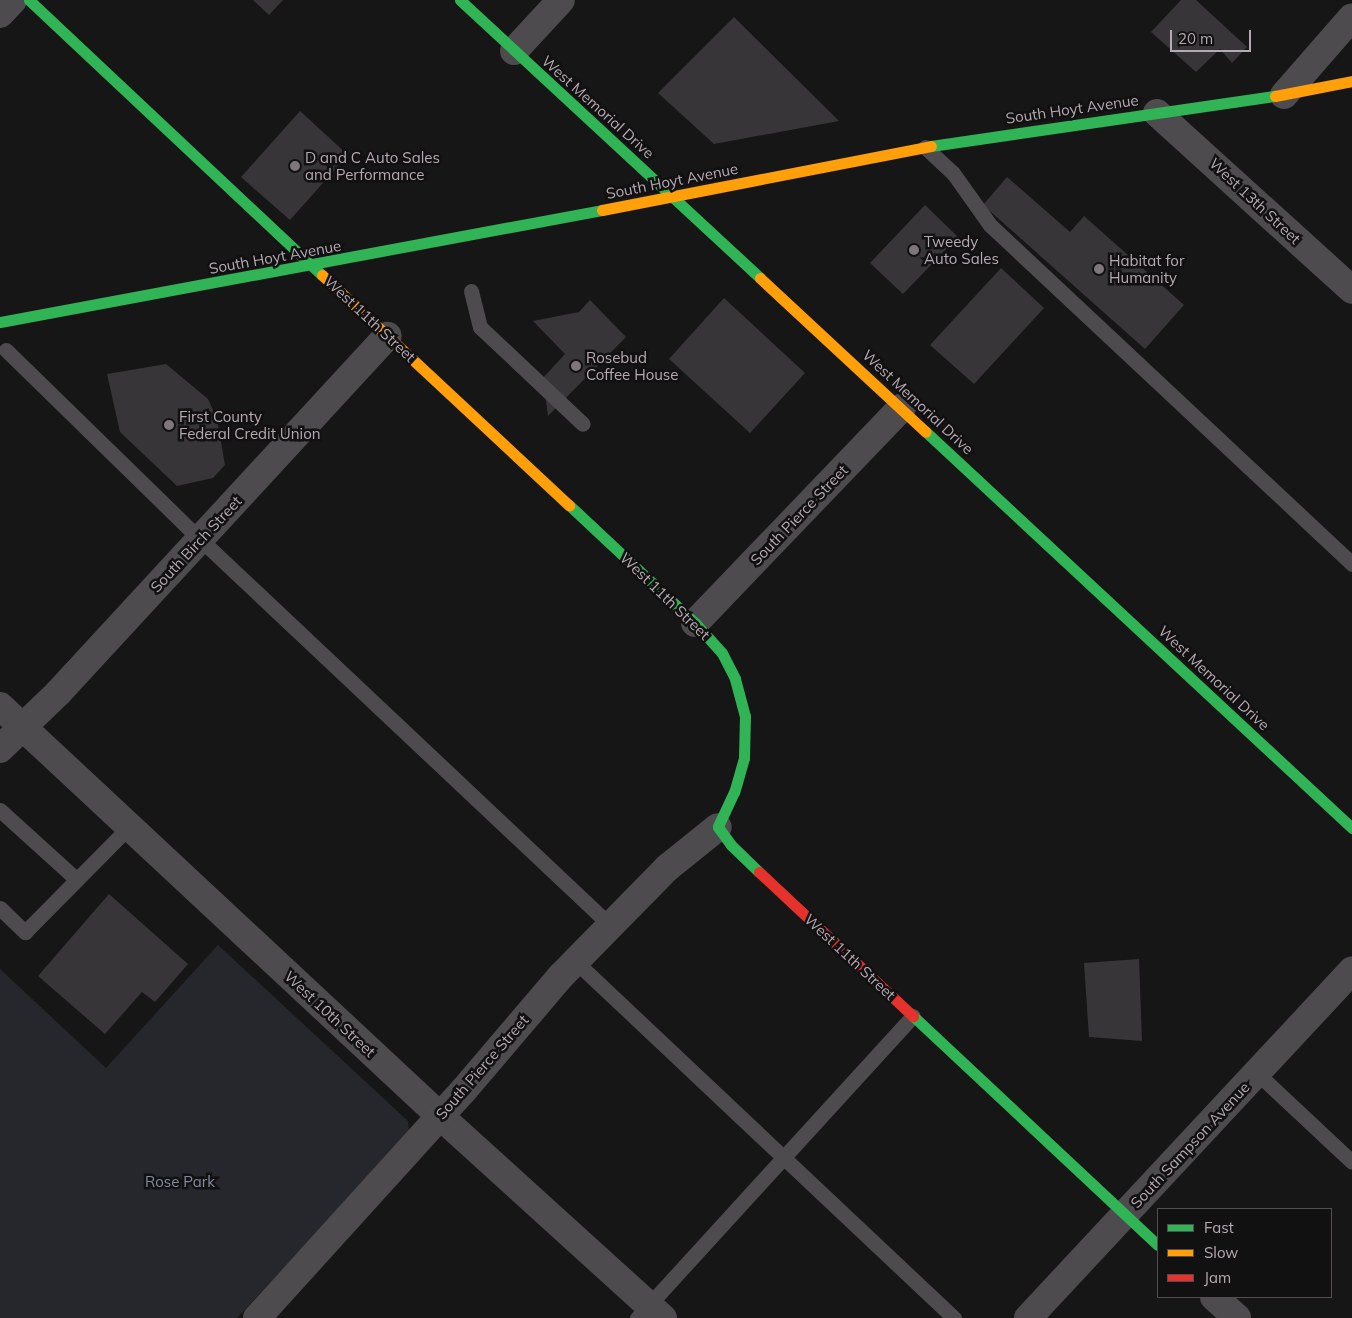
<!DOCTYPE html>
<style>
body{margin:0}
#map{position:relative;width:1352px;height:1318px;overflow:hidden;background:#171616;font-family:Mulish,sans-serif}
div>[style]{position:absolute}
.green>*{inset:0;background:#26272d}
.building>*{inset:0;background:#373537}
.lane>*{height:15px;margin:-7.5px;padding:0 7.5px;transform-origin:7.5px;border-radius:7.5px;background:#4d4b4d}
.street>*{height:28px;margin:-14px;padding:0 14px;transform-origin:14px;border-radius:14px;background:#4d4b4d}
.fast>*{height:11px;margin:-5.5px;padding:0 5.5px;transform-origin:5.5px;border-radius:5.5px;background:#30b455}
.slow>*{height:11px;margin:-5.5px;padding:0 5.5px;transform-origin:5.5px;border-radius:5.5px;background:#ff9f0a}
.jam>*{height:11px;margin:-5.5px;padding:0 5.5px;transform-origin:5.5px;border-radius:5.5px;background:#e5322d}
.dots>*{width:14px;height:14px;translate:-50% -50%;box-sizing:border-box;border:2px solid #121111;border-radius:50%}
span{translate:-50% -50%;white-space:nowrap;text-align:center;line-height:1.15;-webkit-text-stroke:5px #121111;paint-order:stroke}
.street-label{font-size:15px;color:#b6a9b2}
.poi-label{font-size:15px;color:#b6a9b2}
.left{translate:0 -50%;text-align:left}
.park-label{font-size:15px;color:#828a9f}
.legend{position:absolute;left:1157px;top:1208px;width:175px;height:90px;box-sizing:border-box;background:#121111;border:1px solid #544e51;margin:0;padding:6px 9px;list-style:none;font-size:15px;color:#b6a9b2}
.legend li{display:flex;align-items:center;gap:10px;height:25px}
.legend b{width:25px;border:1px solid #544e51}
.scale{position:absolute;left:1170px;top:30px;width:81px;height:22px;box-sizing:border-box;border:2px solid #b6a9b2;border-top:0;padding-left:6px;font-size:15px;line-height:18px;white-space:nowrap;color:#b6a9b2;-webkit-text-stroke:4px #121111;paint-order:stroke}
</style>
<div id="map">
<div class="green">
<div style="clip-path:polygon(218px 945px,408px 1121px,409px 1133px,237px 1318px,0 1318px,0 969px,106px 1068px)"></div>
</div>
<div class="building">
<div style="clip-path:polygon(253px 0,283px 0,269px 15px)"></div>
<div style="clip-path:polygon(1181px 0,1196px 0,1247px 47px,1232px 63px,1220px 49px,1196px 72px,1151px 32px)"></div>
<div style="clip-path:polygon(734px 17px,839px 121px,714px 144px,658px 93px)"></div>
<div style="clip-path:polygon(300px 111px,348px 155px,290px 220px,241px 177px)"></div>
<div style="clip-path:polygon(1007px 177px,1070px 232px,1084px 216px,1184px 305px,1145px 349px,983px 205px)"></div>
<div style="clip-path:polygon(925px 205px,958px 237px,903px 294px,870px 263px)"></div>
<div style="clip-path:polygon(1001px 268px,1044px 308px,974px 384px,930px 345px)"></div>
<div style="clip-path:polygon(724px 298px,805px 373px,750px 433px,669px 359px)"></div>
<div style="clip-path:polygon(590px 300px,626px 337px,548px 416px,543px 378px,565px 354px,533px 321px,579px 312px)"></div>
<div style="clip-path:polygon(166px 364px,208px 399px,217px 419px,225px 465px,213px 478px,177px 486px,120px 432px,107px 374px)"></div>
<div style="clip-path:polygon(109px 894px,188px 964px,155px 1002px,142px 992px,105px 1034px,38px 976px)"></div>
<div style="clip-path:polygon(1139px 959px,1142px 1041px,1089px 1037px,1084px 963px)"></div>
</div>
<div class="lane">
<div style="left:925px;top:147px;width:38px;rotate:43deg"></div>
<div style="left:953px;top:173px;width:64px;rotate:54.6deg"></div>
<div style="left:990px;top:225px;width:496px;rotate:43.1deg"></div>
<div style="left:471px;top:291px;width:37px;rotate:76deg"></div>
<div style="left:480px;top:327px;width:141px;rotate:43.3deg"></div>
<div style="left:6px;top:350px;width:271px;rotate:44.3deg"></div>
<div style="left:200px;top:539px;width:565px;rotate:43.28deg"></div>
<div style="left:0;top:810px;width:103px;rotate:42.2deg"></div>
<div style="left:0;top:908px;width:35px;rotate:44deg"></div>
<div style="left:25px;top:932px;width:148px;rotate:-45.3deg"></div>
<div style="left:575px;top:961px;width:521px;rotate:43.29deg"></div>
<div style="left:1257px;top:1073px;width:130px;rotate:43.1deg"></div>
<div style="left:637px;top:1318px;width:409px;rotate:-47.6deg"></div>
</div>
<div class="street">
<div style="left:0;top:14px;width:19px;rotate:-47deg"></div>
<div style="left:514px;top:51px;width:69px;rotate:-47.3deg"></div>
<div style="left:1284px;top:95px;width:103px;rotate:-48.9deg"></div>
<div style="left:1157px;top:113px;width:263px;rotate:42.2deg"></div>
<div style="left:695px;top:623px;width:299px;rotate:-46.2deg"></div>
<div style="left:0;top:706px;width:601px;rotate:42.98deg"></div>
<div style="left:440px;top:1116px;width:301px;rotate:42.2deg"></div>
<div style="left:0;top:749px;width:81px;rotate:-44deg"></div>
<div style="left:58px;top:693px;width:486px;rotate:-47.3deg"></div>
<div style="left:1214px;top:1297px;width:31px;rotate:42deg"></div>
<div style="left:257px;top:1318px;width:307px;rotate:-47.8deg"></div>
<div style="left:463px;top:1091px;width:151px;rotate:-49.6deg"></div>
<div style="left:561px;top:976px;width:151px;rotate:-45.5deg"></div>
<div style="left:667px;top:868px;width:65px;rotate:-38.8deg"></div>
<div style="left:1028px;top:1318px;width:475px;rotate:-47deg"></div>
</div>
<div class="fast">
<div style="left:29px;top:0;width:402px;rotate:43.2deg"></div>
<div style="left:460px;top:0;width:409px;rotate:42.8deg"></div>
<div style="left:931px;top:146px;width:348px;rotate:-8.3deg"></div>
<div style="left:0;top:322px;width:612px;rotate:-10.54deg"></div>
<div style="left:926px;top:432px;width:582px;rotate:42.91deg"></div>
<div style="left:569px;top:505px;width:173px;rotate:43.1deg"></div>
<div style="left:695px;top:623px;width:40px;rotate:48deg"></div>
<div style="left:722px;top:653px;width:29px;rotate:63deg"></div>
<div style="left:735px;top:679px;width:38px;rotate:75deg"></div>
<div style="left:745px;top:716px;width:42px;rotate:91.4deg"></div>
<div style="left:744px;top:758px;width:35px;rotate:106deg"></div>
<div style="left:734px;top:792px;width:38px;rotate:115deg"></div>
<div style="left:718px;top:827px;width:22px;rotate:54deg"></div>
<div style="left:731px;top:845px;width:39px;rotate:44deg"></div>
<div style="left:913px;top:1016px;width:335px;rotate:43.1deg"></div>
</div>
<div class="slow">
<div style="left:1275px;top:96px;width:78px;rotate:-11deg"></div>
<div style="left:602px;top:210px;width:335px;rotate:-11deg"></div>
<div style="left:322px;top:275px;width:338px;rotate:43deg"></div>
<div style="left:760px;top:278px;width:226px;rotate:42.9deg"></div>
</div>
<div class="jam">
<div style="left:759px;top:872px;width:211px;rotate:43.1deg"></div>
</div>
<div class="dots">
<div style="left:295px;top:166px;background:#7e767b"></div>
<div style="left:914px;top:250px;background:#7e767b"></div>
<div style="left:1099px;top:269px;background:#7e767b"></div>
<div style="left:576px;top:366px;background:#7e767b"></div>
<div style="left:169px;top:425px;background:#7e767b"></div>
</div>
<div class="street-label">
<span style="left:598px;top:107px;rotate:42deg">West Memorial Drive</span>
<span style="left:1072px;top:109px;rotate:-8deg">South Hoyt Avenue</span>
<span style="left:672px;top:181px;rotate:-11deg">South Hoyt Avenue</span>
<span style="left:1255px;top:201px;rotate:43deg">West 13th Street</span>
<span style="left:275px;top:257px;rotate:-10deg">South Hoyt Avenue</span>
<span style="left:370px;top:319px;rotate:43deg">West 11th Street</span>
<span style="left:918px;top:402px;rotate:43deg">West Memorial Drive</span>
<span style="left:799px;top:515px;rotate:-46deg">South Pierce Street</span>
<span style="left:196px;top:544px;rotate:-47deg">South Birch Street</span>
<span style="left:665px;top:596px;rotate:44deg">West 11th Street</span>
<span style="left:1214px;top:678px;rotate:43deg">West Memorial Drive</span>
<span style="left:850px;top:957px;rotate:43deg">West 11th Street</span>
<span style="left:330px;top:1014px;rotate:43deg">West 10th Street</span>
<span style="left:482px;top:1067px;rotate:-49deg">South Pierce Street</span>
<span style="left:1190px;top:1145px;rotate:-47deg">South Sampson Avenue</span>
</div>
<div class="poi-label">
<span class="left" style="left:305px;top:166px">D and C Auto Sales<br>and Performance</span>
<span class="left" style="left:924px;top:250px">Tweedy<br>Auto Sales</span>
<span class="left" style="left:1109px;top:269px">Habitat for<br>Humanity</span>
<span class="left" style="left:586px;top:366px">Rosebud<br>Coffee House</span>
<span class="left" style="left:179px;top:425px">First County<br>Federal Credit Union</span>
</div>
<div class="park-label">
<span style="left:180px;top:1182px">Rose Park</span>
</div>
<ul class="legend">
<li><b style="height:6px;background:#30b455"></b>Fast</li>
<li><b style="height:6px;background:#ff9f0a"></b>Slow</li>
<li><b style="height:6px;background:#e5322d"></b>Jam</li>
</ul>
<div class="scale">20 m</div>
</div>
